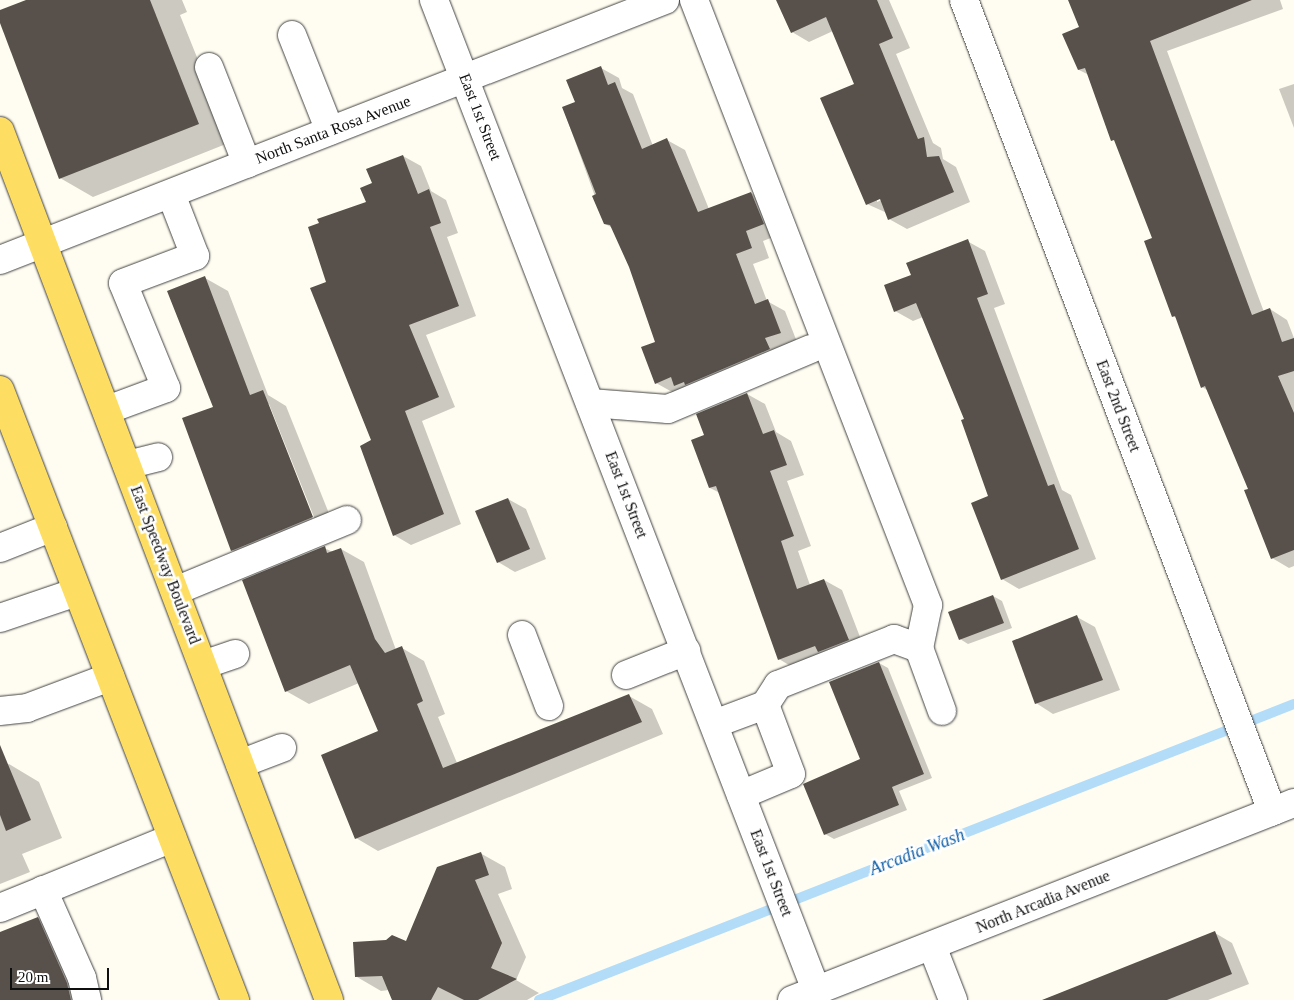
<!DOCTYPE html>
<style>
body{margin:0}
#map{position:relative;width:1294px;height:1000px;overflow:hidden;background:#fffdf1;font-family:Georgia,serif}
div>[style]{position:absolute}
.shadow>*{inset:0;background:#0003}
.stream>*{height:10px;margin:-5px;padding:0 5px;transform-origin:5px;border-radius:5px;background:#b3dcf9}
.building>*{inset:0;background:#58504b}
.roads{filter:drop-shadow(0 0 1px #424242) drop-shadow(0 0 1px #424242)}
.minor>*{height:28px;margin:-14px;padding:0 14px;transform-origin:14px;border-radius:14px;background:#fff}
.major>*{height:28px;margin:-14px;padding:0 14px;transform-origin:14px;border-radius:14px;background:#fdde62}
span{translate:-50% -50%;white-space:nowrap;text-align:center;line-height:1.15;-webkit-text-stroke:5px #fff;paint-order:stroke}
.street-label{font-size:16px;color:#0f0f0f}
.water-label{font-size:18px;color:#1260a7;font-style:italic}
.scale{position:absolute;left:10px;top:968px;width:99px;height:22px;box-sizing:border-box;border:2px solid #0f0f0f;border-top:0;padding-left:6px;font-size:15px;line-height:18px;white-space:nowrap;color:#0f0f0f;-webkit-text-stroke:4px #fff;paint-order:stroke}
</style>
<div id="map">
<div class="shadow">
<div style="clip-path:polygon(29px 0,182px 0,187px 12px,180px 15px,231px 142px,93px 197px,60px 178px,0 19px,0 11px)"></div>
<div style="clip-path:polygon(evenodd,792px 0,889px 0,910px 48px,896px 54px,933px 143px,941px 148px,943px 159px,956px 167px,970px 202px,907px 229px,889px 219px,887px 213px,867px 204px,856px 84px,833px 31px,809px 42px,792px 32px,792px 0,886px 198px,877px 202px,877px 199px,886px 198px)"></div>
<div style="clip-path:polygon(1069px 0,1280px 0,1283px 9px,1167px 51px,1264px 312px,1270px 309px,1287px 320px,1294px 338px,1294px 566px,1289px 568px,1272px 558px,1250px 490px,1207px 390px,1202px 387px,1178px 319px,1173px 316px,1154px 239px,1089px 75px,1079px 70px,1081px 28px)"></div>
<div style="clip-path:polygon(601px 68px,619px 78px,622px 88px,633px 94px,653px 146px,667px 140px,685px 150px,709px 209px,751px 193px,769px 203px,781px 234px,763px 241px,769px 258px,753px 264px,767px 301px,785px 311px,797px 342px,674px 393px,656px 383px,657px 343px,630px 267px,613px 228px,605px 224px,563px 108px,577px 103px)"></div>
<div style="clip-path:polygon(1294px 84px,1294px 128px,1279px 89px)"></div>
<div style="clip-path:polygon(403px 156px,421px 166px,431px 191px,446px 200px,458px 233px,447px 237px,476px 316px,426px 335px,455px 407px,422px 421px,461px 524px,411px 545px,394px 535px,372px 441px,327px 283px,368px 203px,373px 184px,368px 170px)"></div>
<div style="clip-path:polygon(967px 241px,985px 251px,1005px 304px,994px 308px,1062px 490px,1071px 495px,1096px 559px,1019px 589px,1002px 579px,990px 497px,965px 419px,923px 317px,913px 321px,895px 311px,913px 276px)"></div>
<div style="clip-path:polygon(evenodd,205px 278px,228px 291px,268px 395px,286px 406px,336px 531px,256px 564px,232px 550px,214px 408px,205px 278px,267px 404px,269px 404px,316px 522px,314px 523px,267px 404px)"></div>
<div style="clip-path:polygon(747px 394px,765px 404px,776px 432px,791px 441px,804px 475px,787px 481px,811px 546px,798px 551px,810px 585px,824px 580px,842px 590px,865px 650px,797px 670px,779px 659px,720px 493px,710px 488px,706px 436px)"></div>
<div style="clip-path:polygon(508px 499px,526px 509px,546px 559px,515px 572px,498px 562px)"></div>
<div style="clip-path:polygon(324px 548px,333px 552px,341px 549px,364px 562px,396px 650px,402px 648px,424px 661px,445px 714px,438px 717px,457px 763px,629px 696px,652px 709px,663px 734px,378px 851px,356px 838px,380px 731px,359px 683px,309px 704px,286px 691px)"></div>
<div style="clip-path:polygon(993px 596px,1002px 601px,1012px 628px,968px 644px,960px 639px)"></div>
<div style="clip-path:polygon(1077px 617px,1095px 627px,1120px 690px,1053px 714px,1036px 703px)"></div>
<div style="clip-path:polygon(879px 663px,888px 668px,932px 778px,899px 791px,907px 810px,834px 839px,825px 834px,862px 760px,831px 682px)"></div>
<div style="clip-path:polygon(9px 764px,39px 782px,62px 838px,22px 854px,30px 872px,0 884px,0 768px)"></div>
<div style="clip-path:polygon(480px 853px,505px 867px,512px 889px,498px 894px,526px 957px,516px 980px,539px 993px,527px 1000px,393px 1000px,389px 990px,381px 991px,357px 977px,407px 943px)"></div>
<div style="clip-path:polygon(38px 918px,71px 937px,98px 1000px,0 1000px,0 933px)"></div>
<div style="clip-path:polygon(1215px 933px,1232px 943px,1249px 984px,1208px 1000px,1043px 1000px)"></div>
</div>
<div class="stream">
<div style="left:539px;top:1000px;width:811px;rotate:-21.41deg"></div>
</div>
<div class="building">
<div style="clip-path:polygon(26px 0,150px 0,199px 124px,59px 179px,0 23px,0 10px)"></div>
<div style="clip-path:polygon(776px 0,877px 0,893px 38px,879px 44px,918px 139px,924px 137px,927px 157px,939px 156px,954px 192px,888px 220px,880px 199px,866px 205px,820px 98px,854px 84px,826px 17px,791px 33px)"></div>
<div style="clip-path:polygon(1068px 0,1252px 0,1150px 41px,1252px 315px,1270px 308px,1282px 342px,1294px 338px,1294px 371px,1278px 376px,1294px 413px,1294px 550px,1271px 559px,1244px 490px,1248px 489px,1205px 386px,1201px 388px,1175px 316px,1172px 317px,1144px 241px,1152px 238px,1114px 140px,1111px 141px,1085px 68px,1078px 70px,1062px 34px,1079px 27px)"></div>
<div style="clip-path:polygon(601px 66px,608px 85px,615px 82px,642px 149px,667px 138px,698px 212px,751px 192px,764px 224px,746px 231px,752px 248px,736px 254px,755px 304px,768px 299px,781px 333px,765px 338px,770px 349px,685px 385px,684px 382px,674px 386px,671px 377px,655px 384px,641px 347px,655px 342px,629px 267px,610px 225px,604px 224px,592px 196px,596px 194px,562px 107px,575px 102px,566px 80px)"></div>
<div style="clip-path:polygon(403px 155px,418px 194px,429px 189px,441px 223px,430px 227px,459px 306px,409px 325px,439px 397px,405px 411px,444px 514px,393px 536px,360px 446px,371px 440px,310px 288px,326px 282px,308px 227px,319px 223px,317px 219px,366px 202px,360px 188px,372px 183px,366px 169px)"></div>
<div style="clip-path:polygon(968px 239px,988px 294px,977px 298px,1048px 486px,1054px 484px,1079px 549px,1001px 580px,971px 503px,988px 496px,961px 420px,964px 419px,916px 303px,894px 312px,884px 285px,911px 275px,906px 263px)"></div>
<div style="clip-path:polygon(205px 276px,250px 395px,263px 390px,313px 517px,231px 551px,182px 418px,213px 407px,167px 291px)"></div>
<div style="clip-path:polygon(747px 393px,763px 434px,774px 430px,787px 465px,770px 471px,794px 536px,781px 541px,797px 589px,824px 579px,849px 640px,818px 652px,815px 646px,778px 660px,716px 486px,709px 488px,691px 440px,704px 435px,696px 414px)"></div>
<div style="clip-path:polygon(508px 498px,530px 549px,497px 563px,475px 511px)"></div>
<div style="clip-path:polygon(325px 546px,327px 553px,341px 548px,375px 639px,385px 653px,402px 646px,423px 701px,417px 704px,443px 768px,629px 694px,642px 722px,355px 839px,321px 755px,378px 731px,350px 665px,285px 692px,242px 580px)"></div>
<div style="clip-path:polygon(993px 595px,1004px 623px,959px 640px,948px 612px)"></div>
<div style="clip-path:polygon(1077px 615px,1103px 680px,1035px 704px,1012px 641px)"></div>
<div style="clip-path:polygon(879px 662px,924px 774px,892px 787px,899px 805px,824px 835px,803px 784px,860px 759px,829px 682px)"></div>
<div style="clip-path:polygon(0 745px,31px 820px,6px 831px,0 815px)"></div>
<div style="clip-path:polygon(481px 852px,489px 875px,475px 880px,502px 943px,491px 968px,517px 979px,478px 1000px,464px 1000px,438px 987px,431px 1000px,392px 1000px,382px 976px,355px 977px,353px 942px,386px 940px,392px 935px,406px 941px,437px 867px)"></div>
<div style="clip-path:polygon(38px 917px,67px 983px,71px 1000px,0 1000px,0 932px)"></div>
<div style="clip-path:polygon(1215px 931px,1232px 974px,1167px 1000px,1042px 1000px)"></div>
</div>
<div class="roads">
<div class="minor">
<div style="left:434px;top:0;width:1061px;rotate:68.9deg"></div>
<div style="left:694px;top:0;width:649px;rotate:68.85deg"></div>
<div style="left:928px;top:605px;width:44px;rotate:101.8deg"></div>
<div style="left:964px;top:0;width:868px;rotate:69.2deg"></div>
<div style="left:292px;top:35px;width:103px;rotate:68.4deg"></div>
<div style="left:209px;top:67px;width:104px;rotate:68.6deg"></div>
<div style="left:0;top:260px;width:714px;rotate:-21.35deg"></div>
<div style="left:590px;top:403px;width:78px;rotate:4.4deg"></div>
<div style="left:668px;top:409px;width:155px;rotate:-22.8deg"></div>
<div style="left:107px;top:410px;width:63px;rotate:-20.4deg"></div>
<div style="left:166px;top:388px;width:113px;rotate:-112.3deg"></div>
<div style="left:123px;top:283px;width:77px;rotate:-20.6deg"></div>
<div style="left:195px;top:256px;width:66px;rotate:-111.2deg"></div>
<div style="left:127px;top:465px;width:32px;rotate:-14deg"></div>
<div style="left:0;top:548px;width:57px;rotate:-21.6deg"></div>
<div style="left:175px;top:591px;width:186px;rotate:-22.4deg"></div>
<div style="left:0;top:618px;width:81px;rotate:-18.7deg"></div>
<div style="left:522px;top:635px;width:76px;rotate:69.2deg"></div>
<div style="left:203px;top:665px;width:34px;rotate:-19deg"></div>
<div style="left:626px;top:675px;width:65px;rotate:-21.8deg"></div>
<div style="left:0;top:711px;width:27px;rotate:-6deg"></div>
<div style="left:27px;top:708px;width:89px;rotate:-20.5deg"></div>
<div style="left:714px;top:724px;width:54px;rotate:-20.4deg"></div>
<div style="left:240px;top:764px;width:45px;rotate:-20.9deg"></div>
<div style="left:741px;top:795px;width:54px;rotate:-22.8deg"></div>
<div style="left:791px;top:774px;width:74px;rotate:-110.6deg"></div>
<div style="left:765px;top:705px;width:24px;rotate:-57deg"></div>
<div style="left:778px;top:685px;width:125px;rotate:-21.6deg"></div>
<div style="left:894px;top:639px;width:27px;rotate:20deg"></div>
<div style="left:919px;top:648px;width:67px;rotate:69.9deg"></div>
<div style="left:43px;top:890px;width:96px;rotate:66.1deg"></div>
<div style="left:82px;top:978px;width:23px;rotate:77deg"></div>
<div style="left:0;top:908px;width:186px;rotate:-22.1deg"></div>
<div style="left:932px;top:946px;width:58px;rotate:68.7deg"></div>
<div style="left:792px;top:1000px;width:539px;rotate:-21.43deg"></div>
</div>
<div class="major">
<div style="left:0;top:131px;width:929px;rotate:69.26deg"></div>
<div style="left:0;top:390px;width:654px;rotate:68.93deg"></div>
</div>
</div>
<div class="street-label">
<span style="left:480px;top:117px;rotate:69deg">East 1st Street</span>
<span style="left:333px;top:130px;rotate:-21deg">North Santa Rosa Avenue</span>
<span style="left:1118px;top:406px;rotate:69deg">East 2nd Street</span>
<span style="left:626px;top:495px;rotate:69deg">East 1st Street</span>
<span style="left:165px;top:565px;rotate:69deg">East Speedway Boulevard</span>
<span style="left:771px;top:873px;rotate:69deg">East 1st Street</span>
<span style="left:1043px;top:902px;rotate:-22deg">North Arcadia Avenue</span>
</div>
<div class="water-label">
<span style="left:917px;top:852px;rotate:-21deg">Arcadia Wash</span>
</div>
<div class="scale">20 m</div>
</div>
